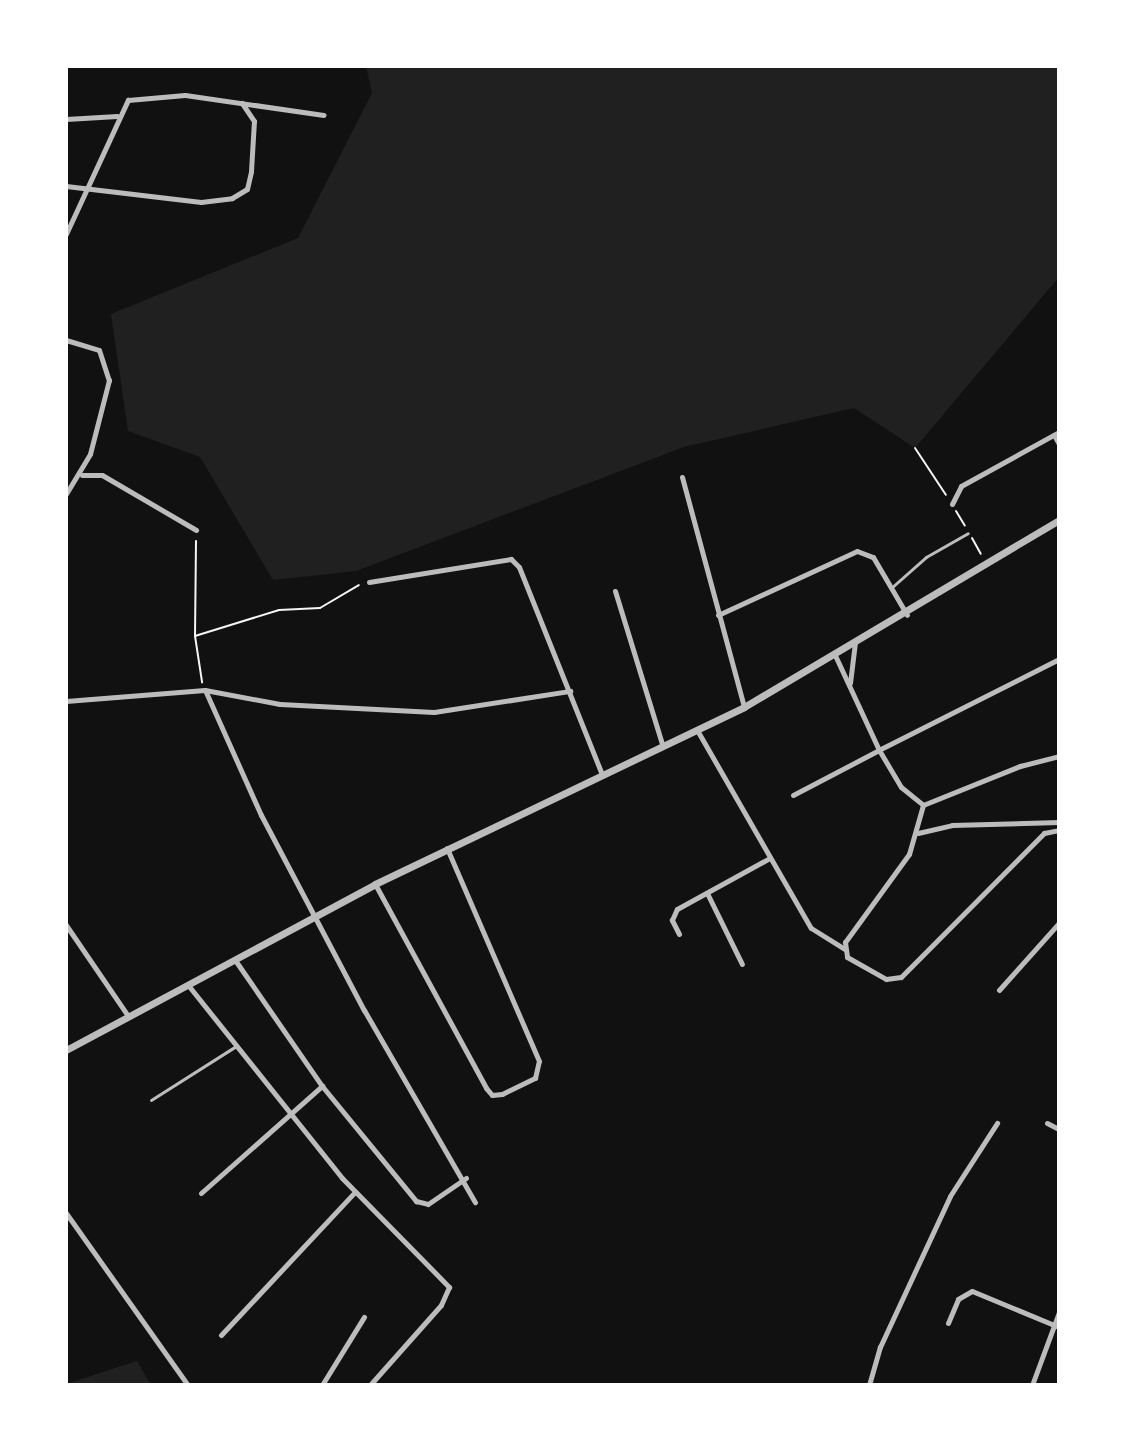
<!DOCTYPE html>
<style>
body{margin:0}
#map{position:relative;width:1125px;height:1451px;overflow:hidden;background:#111;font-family:"IBM Plex Sans",sans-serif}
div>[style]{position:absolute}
.green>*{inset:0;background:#202020}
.path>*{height:2px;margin:-1px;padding:0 1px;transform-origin:1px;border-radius:1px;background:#f5f5f5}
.service>*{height:3px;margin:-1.5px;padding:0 1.5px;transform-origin:1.5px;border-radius:1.5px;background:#bcbcbc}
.minor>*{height:5px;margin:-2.5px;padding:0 2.5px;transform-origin:2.5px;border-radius:2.5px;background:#bcbcbc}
.tertiary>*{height:7px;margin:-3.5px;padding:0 3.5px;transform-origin:3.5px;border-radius:3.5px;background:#bcbcbc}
span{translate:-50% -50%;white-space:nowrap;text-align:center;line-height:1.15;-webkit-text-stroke:7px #fff;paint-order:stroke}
.frame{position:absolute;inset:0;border:68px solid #fff;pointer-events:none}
</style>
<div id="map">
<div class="green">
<div style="clip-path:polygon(366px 66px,1059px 66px,1059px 277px,915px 448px,854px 408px,684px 447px,356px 571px,273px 580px,200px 457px,128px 431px,111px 314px,298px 238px,372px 93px)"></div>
<div style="clip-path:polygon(137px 1361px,151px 1385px,66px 1385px,66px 1384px)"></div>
</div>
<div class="path">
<div style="left:915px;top:448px;width:56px;rotate:56.6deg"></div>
<div style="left:956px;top:511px;width:17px;rotate:59deg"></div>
<div style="left:972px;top:538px;width:18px;rotate:61deg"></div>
<div style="left:196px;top:541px;width:95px;rotate:90.6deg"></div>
<div style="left:195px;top:636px;width:47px;rotate:81.3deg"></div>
<div style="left:195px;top:636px;width:88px;rotate:-17.2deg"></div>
<div style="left:279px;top:610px;width:41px;rotate:-2.8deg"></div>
<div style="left:320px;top:608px;width:45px;rotate:-30.5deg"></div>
</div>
<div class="service">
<div style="left:891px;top:588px;width:47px;rotate:-41.5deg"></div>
<div style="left:926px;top:557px;width:48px;rotate:-29.7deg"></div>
<div style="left:151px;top:1100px;width:101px;rotate:-32.4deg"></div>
</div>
<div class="minor">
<div style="left:66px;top:119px;width:51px;rotate:-3.4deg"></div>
<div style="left:66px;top:186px;width:136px;rotate:6.8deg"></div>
<div style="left:201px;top:202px;width:31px;rotate:-7deg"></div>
<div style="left:232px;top:198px;width:17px;rotate:-31deg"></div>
<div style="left:247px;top:189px;width:18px;rotate:-77deg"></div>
<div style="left:251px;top:171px;width:50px;rotate:-86.6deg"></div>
<div style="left:254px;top:121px;width:22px;rotate:-124deg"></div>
<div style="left:66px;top:234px;width:148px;rotate:-65.2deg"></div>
<div style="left:128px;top:100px;width:57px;rotate:-5deg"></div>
<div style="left:185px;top:95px;width:140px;rotate:8.2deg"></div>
<div style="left:66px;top:340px;width:34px;rotate:17deg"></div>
<div style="left:99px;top:350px;width:32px;rotate:72deg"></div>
<div style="left:109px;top:380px;width:76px;rotate:104.4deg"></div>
<div style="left:90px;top:454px;width:47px;rotate:121deg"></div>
<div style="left:1054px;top:435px;width:10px;rotate:61deg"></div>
<div style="left:82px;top:475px;width:20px"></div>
<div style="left:102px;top:475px;width:109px;rotate:30.3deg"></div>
<div style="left:682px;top:477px;width:238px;rotate:74.9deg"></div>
<div style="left:952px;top:504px;width:20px;rotate:-63deg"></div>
<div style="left:961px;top:486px;width:112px;rotate:-28.9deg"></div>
<div style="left:369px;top:582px;width:144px;rotate:-9.2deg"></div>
<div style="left:511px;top:559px;width:11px;rotate:45deg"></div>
<div style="left:519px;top:567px;width:224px;rotate:68.2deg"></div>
<div style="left:615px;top:591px;width:160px;rotate:72.9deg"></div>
<div style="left:718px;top:615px;width:153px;rotate:-24.7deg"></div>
<div style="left:857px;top:551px;width:17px;rotate:21deg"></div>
<div style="left:873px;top:557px;width:67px;rotate:59.6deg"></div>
<div style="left:1059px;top:659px;width:202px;rotate:153.2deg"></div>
<div style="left:879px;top:750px;width:43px;rotate:59.3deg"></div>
<div style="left:901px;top:787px;width:28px;rotate:39deg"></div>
<div style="left:923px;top:805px;width:105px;rotate:-21.9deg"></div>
<div style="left:1020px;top:766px;width:40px;rotate:-14.4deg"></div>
<div style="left:850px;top:683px;width:39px;rotate:-83deg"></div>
<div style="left:205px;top:690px;width:137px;rotate:65.9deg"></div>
<div style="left:261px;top:815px;width:221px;rotate:62.2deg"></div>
<div style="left:364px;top:1010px;width:222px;rotate:60deg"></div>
<div style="left:66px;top:701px;width:139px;rotate:-4.5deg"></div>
<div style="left:205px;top:690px;width:76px;rotate:10.6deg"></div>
<div style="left:280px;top:704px;width:154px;rotate:3deg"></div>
<div style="left:434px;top:712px;width:138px;rotate:-8.8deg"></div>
<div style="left:697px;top:730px;width:228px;rotate:60.1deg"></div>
<div style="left:811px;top:928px;width:39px;rotate:32deg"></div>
<div style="left:793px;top:795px;width:97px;rotate:-27.6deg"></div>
<div style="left:879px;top:750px;width:105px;rotate:-114.9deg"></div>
<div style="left:923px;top:805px;width:51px;rotate:105.9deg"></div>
<div style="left:909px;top:854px;width:109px;rotate:126deg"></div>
<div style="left:845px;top:942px;width:15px;rotate:82deg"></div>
<div style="left:847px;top:957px;width:45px;rotate:29.4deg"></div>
<div style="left:886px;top:979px;width:15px;rotate:-8deg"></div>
<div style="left:901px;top:977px;width:203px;rotate:-45.2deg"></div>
<div style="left:1044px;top:833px;width:15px;rotate:-11deg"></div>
<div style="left:918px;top:833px;width:35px;rotate:-13deg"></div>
<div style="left:952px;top:825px;width:107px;rotate:-1.6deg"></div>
<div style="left:375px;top:884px;width:232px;rotate:61.4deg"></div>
<div style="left:486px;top:1088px;width:9px;rotate:49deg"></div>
<div style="left:492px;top:1095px;width:10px;rotate:-6deg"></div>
<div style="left:502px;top:1094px;width:37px;rotate:-26deg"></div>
<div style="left:535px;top:1078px;width:17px;rotate:-77deg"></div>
<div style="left:539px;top:1061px;width:232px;rotate:-113.4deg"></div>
<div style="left:707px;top:893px;width:79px;rotate:63.8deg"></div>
<div style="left:66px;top:925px;width:110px;rotate:55.7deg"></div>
<div style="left:679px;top:934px;width:16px;rotate:-117deg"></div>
<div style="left:672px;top:920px;width:12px;rotate:-66deg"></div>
<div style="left:677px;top:909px;width:104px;rotate:-28.8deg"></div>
<div style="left:235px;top:960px;width:153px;rotate:55.4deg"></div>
<div style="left:322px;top:1086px;width:149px;rotate:50.7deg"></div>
<div style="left:416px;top:1201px;width:12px;rotate:14deg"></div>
<div style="left:428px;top:1204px;width:46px;rotate:-34.4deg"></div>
<div style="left:188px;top:985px;width:247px;rotate:51.4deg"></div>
<div style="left:342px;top:1178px;width:153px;rotate:45.5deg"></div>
<div style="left:449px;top:1287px;width:20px;rotate:114deg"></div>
<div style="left:441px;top:1305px;width:107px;rotate:131.6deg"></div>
<div style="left:999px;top:990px;width:90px;rotate:-48.2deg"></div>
<div style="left:1047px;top:1123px;width:13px;rotate:27deg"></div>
<div style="left:201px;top:1193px;width:162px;rotate:-41.5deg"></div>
<div style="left:66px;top:1213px;width:211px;rotate:54.7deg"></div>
<div style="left:948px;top:1323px;width:26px;rotate:-67deg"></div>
<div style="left:958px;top:1299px;width:16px;rotate:-30deg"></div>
<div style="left:972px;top:1291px;width:94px;rotate:22.5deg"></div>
<div style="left:221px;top:1335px;width:195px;rotate:-46.9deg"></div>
<div style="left:322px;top:1385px;width:80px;rotate:-58.3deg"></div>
<div style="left:869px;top:1385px;width:40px;rotate:-74deg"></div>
<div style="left:880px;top:1347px;width:166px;rotate:-65.1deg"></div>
<div style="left:950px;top:1196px;width:87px;rotate:-57.2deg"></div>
<div style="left:1032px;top:1385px;width:78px;rotate:-69.7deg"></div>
</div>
<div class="tertiary">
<div style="left:66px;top:1050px;width:351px;rotate:-28.2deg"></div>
<div style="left:375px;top:884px;width:409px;rotate:-25.6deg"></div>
<div style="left:744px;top:707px;width:366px;rotate:-30.7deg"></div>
</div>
<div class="frame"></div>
</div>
